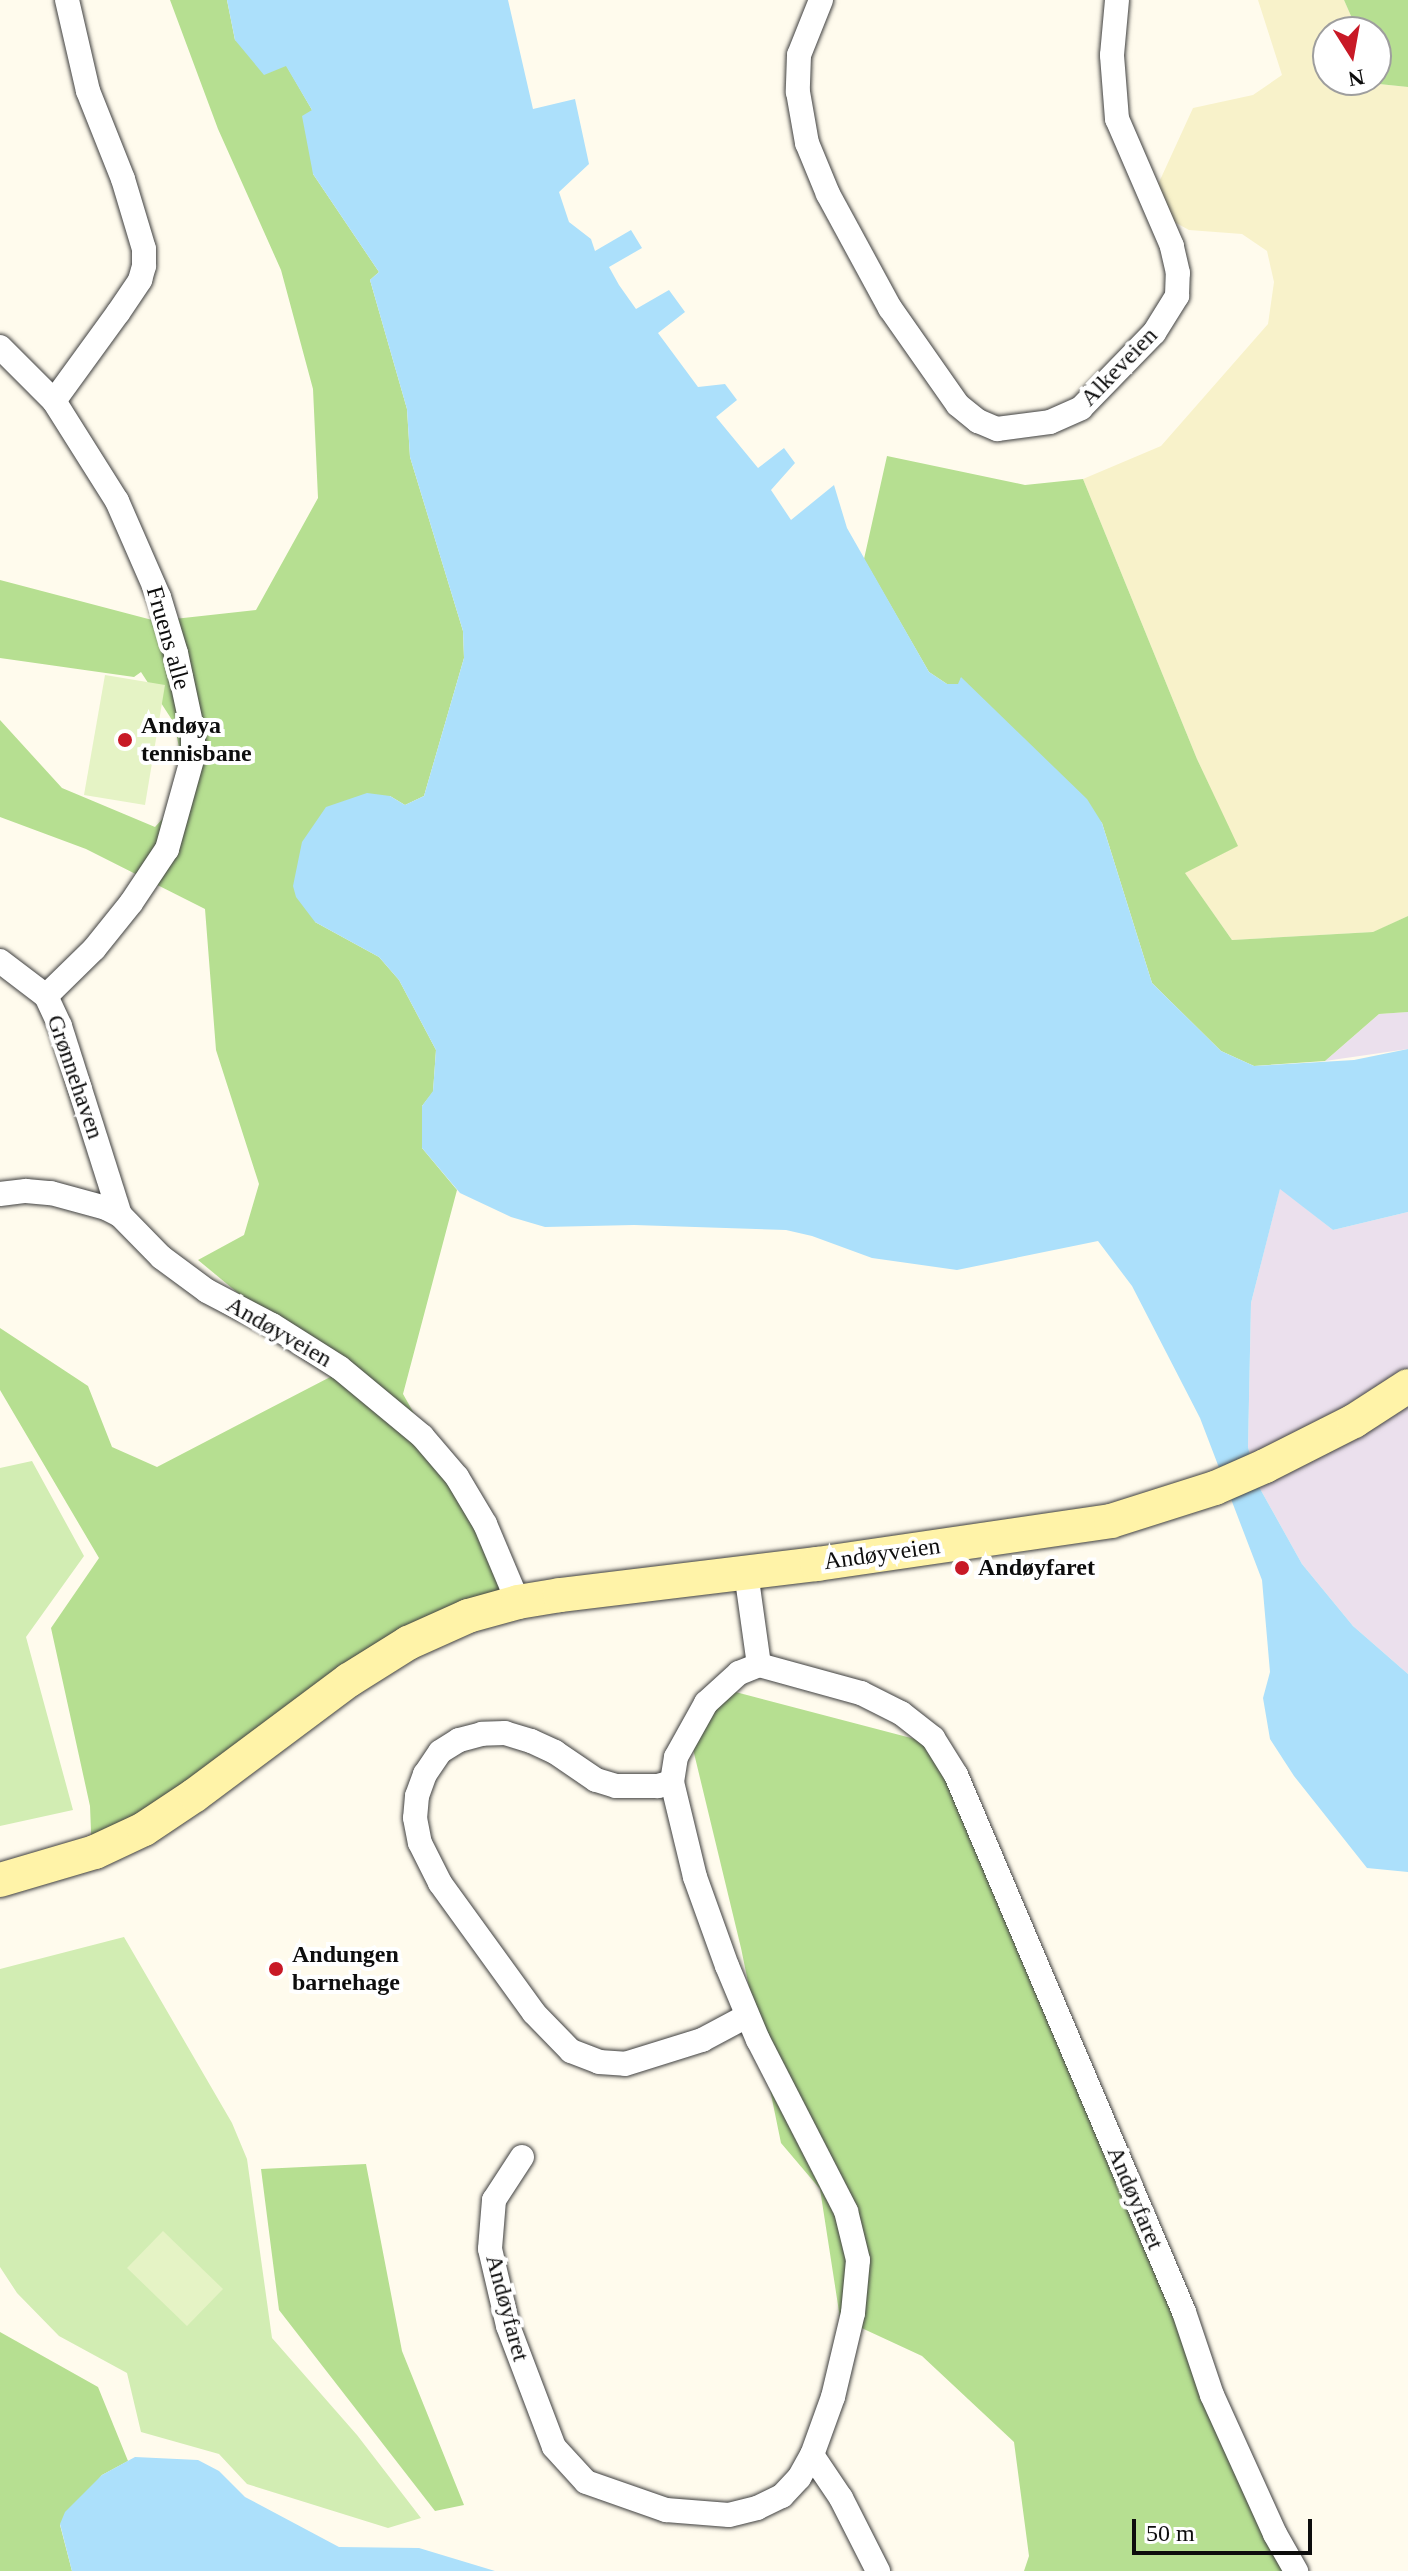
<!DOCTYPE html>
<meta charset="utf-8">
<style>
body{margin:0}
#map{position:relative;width:1408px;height:2571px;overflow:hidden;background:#fffbed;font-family:Georgia,serif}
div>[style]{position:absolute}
.industrial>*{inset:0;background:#ebe0ed}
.farmland>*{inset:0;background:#f8f2ca}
.green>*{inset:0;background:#d2edb3}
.forest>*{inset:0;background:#b6df91}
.pitch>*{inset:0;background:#e5f3c5}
.water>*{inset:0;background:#ace0fb}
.roads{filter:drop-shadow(0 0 2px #404040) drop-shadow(0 0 2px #404040)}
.street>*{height:24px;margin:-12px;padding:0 12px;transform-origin:12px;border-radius:12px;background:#fff}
.secondary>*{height:34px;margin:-17px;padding:0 17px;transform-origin:17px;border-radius:17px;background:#fff3a8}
.dots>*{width:22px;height:22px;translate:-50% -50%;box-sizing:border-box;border:4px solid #fff;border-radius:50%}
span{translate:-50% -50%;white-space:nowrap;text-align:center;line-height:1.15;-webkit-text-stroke:8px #fff;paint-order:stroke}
.street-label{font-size:24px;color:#0d0d0d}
.poi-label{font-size:24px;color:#0d0d0d;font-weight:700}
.left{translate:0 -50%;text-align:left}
.north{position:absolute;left:1312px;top:16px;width:80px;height:80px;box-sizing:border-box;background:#fff;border:2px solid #9e9e9e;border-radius:50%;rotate:169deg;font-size:22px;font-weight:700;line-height:32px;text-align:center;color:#0d0d0d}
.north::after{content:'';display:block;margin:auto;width:28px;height:36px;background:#c81926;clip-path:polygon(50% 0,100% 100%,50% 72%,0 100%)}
.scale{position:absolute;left:1132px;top:2519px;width:180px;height:36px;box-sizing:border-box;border:4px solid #0d0d0d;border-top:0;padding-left:10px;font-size:24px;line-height:28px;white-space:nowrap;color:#0d0d0d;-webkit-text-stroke:6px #fff;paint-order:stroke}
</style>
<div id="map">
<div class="industrial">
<div style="clip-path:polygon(1408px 1012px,1408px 1049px,1325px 1061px,1379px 1014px)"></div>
<div style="clip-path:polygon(1280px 1188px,1333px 1230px,1408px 1212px,1408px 1674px,1353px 1626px,1302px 1564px,1258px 1485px,1248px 1447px,1251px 1303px)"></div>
</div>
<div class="farmland">
<div style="clip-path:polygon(1258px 0,1344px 0,1358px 32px,1328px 32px,1328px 80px,1376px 80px,1376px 76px,1379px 84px,1408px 87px,1408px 916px,1374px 932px,1232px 940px,1184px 872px,1237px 846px,1197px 759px,1083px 479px,1161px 446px,1268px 324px,1274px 282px,1267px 251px,1242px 234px,1189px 230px,1156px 212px,1150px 202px,1193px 108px,1253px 95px,1282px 75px)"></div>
</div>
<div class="green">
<div style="clip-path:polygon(32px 1461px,84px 1556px,26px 1637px,73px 1810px,0 1826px,0 1468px)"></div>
<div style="clip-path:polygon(124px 1937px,232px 2123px,247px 2159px,272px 2338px,357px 2435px,421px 2518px,388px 2528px,247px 2484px,219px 2454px,141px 2432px,127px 2373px,59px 2336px,17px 2293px,0 2267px,0 1969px)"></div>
</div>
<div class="forest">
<div style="clip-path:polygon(170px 0,227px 0,235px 40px,286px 65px,312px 110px,313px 174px,379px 272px,370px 280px,407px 409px,410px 457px,463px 631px,464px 658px,424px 796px,405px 805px,390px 796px,315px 922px,379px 957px,399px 980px,436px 1050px,433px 1092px,422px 1106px,422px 1148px,457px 1190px,403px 1394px,520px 1601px,451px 1622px,92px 1856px,90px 1806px,51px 1628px,99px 1558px,0 1390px,0 1328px,88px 1386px,112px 1447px,157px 1467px,336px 1374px,198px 1260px,244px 1235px,259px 1184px,216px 1050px,205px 909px,86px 849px,0 817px,0 720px,62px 788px,155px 827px,188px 791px,174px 723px,141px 672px,134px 677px,0 658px,0 580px,156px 621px,256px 610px,318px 498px,313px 389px,281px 270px,218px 129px)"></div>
<div style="clip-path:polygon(1344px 0,1408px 0,1408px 87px,1379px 84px,1376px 32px,1358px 32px)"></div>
<div style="clip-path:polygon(887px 456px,1025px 485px,1083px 479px,1197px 759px,1238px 846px,1185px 873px,1232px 940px,1373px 932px,1408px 916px,1408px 1012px,1379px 1014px,1325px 1061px,1254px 1066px,1221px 1051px,1152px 983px,1102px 823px,961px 678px,959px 684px,947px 684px,929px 672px,864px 559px)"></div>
<div style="clip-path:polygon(728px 1690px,934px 1744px,1165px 2280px,1304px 2571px,1024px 2571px,1029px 2556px,1014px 2442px,922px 2356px,840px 2318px,820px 2189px,781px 2143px,741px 1948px,693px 1749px,714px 1702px)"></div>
<div style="clip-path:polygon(366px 2164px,402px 2351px,464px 2505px,435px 2511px,279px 2310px,261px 2169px)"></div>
<div style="clip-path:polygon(0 2332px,98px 2387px,128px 2461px,102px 2475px,60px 2525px,72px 2571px,0 2571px)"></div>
</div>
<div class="pitch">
<div style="clip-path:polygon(105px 675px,165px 685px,145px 805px,84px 795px)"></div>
<div style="clip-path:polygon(163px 2231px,223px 2289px,187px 2326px,127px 2268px)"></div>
</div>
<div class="water">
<div style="clip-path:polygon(227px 0,508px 0,533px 109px,575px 99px,589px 164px,559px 192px,569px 222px,591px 239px,595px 251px,631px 230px,642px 248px,609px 267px,619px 285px,636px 309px,669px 290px,685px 312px,658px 333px,698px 387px,725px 384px,737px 400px,716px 417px,758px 468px,784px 448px,795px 463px,771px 490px,791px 520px,834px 485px,847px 528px,929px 672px,947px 684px,958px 684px,961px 677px,1087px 799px,1102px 823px,1152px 983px,1221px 1051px,1254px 1066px,1354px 1060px,1408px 1049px,1408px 1212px,1333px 1230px,1280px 1189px,1251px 1303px,1248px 1447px,1258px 1485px,1302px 1564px,1353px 1626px,1408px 1674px,1408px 1872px,1367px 1868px,1294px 1776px,1270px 1739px,1263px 1698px,1270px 1672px,1262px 1580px,1200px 1418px,1132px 1286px,1098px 1241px,957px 1270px,872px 1258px,812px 1236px,786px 1230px,634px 1225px,545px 1227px,511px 1217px,460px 1193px,422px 1148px,422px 1106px,433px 1091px,436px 1050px,399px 980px,379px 957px,315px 922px,296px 897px,293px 886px,302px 842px,326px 807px,367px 793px,390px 796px,405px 805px,424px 796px,464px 658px,463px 631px,410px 457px,407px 409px,370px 280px,379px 272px,313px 174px,302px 116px,312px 110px,286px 66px,264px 75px,235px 40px)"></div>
<div style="clip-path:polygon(135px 2457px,198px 2460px,219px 2471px,245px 2497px,339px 2547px,419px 2548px,495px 2571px,72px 2571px,60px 2524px,65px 2512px,102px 2475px)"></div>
</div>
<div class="roads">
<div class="street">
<div style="left:821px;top:0;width:59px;rotate:111.8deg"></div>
<div style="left:799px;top:55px;width:37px;rotate:92deg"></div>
<div style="left:798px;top:92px;width:52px;rotate:80deg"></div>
<div style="left:807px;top:143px;width:55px;rotate:67.6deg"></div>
<div style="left:828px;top:194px;width:130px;rotate:61.5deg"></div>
<div style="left:890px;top:308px;width:118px;rotate:55deg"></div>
<div style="left:958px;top:405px;width:26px;rotate:39deg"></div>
<div style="left:978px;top:421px;width:21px;rotate:23deg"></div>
<div style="left:997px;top:429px;width:53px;rotate:-7.5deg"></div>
<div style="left:1050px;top:422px;width:34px;rotate:-24deg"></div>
<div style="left:1081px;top:408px;width:105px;rotate:-45.8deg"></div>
<div style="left:1154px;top:333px;width:44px;rotate:-58.1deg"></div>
<div style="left:1177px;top:296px;width:23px;rotate:-88deg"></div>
<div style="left:1178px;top:273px;width:28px;rotate:-103deg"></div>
<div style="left:1172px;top:246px;width:138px;rotate:-113.4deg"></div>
<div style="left:1117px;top:119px;width:64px;rotate:-94.5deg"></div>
<div style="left:1112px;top:55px;width:55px;rotate:-84.8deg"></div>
<div style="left:0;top:347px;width:76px;rotate:45deg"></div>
<div style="left:54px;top:401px;width:118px;rotate:57.8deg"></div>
<div style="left:117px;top:501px;width:105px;rotate:66.4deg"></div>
<div style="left:159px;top:597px;width:59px;rotate:73.1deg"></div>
<div style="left:176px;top:653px;width:81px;rotate:77.9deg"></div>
<div style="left:193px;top:732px;width:24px;rotate:90deg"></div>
<div style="left:193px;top:756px;width:97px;rotate:105.6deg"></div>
<div style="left:167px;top:849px;width:65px;rotate:123.7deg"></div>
<div style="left:131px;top:903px;width:59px;rotate:128.8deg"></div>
<div style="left:94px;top:949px;width:67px;rotate:135.6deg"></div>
<div style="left:54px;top:401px;width:109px;rotate:-54deg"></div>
<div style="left:118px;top:313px;width:40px;rotate:-56deg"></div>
<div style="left:140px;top:280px;width:15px;rotate:-74deg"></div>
<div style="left:144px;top:266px;width:17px;rotate:-90deg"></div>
<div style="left:144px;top:249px;width:73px;rotate:-106.7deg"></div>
<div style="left:123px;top:179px;width:95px;rotate:-111.7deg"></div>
<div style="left:88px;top:91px;width:93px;rotate:-103deg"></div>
<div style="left:0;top:961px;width:58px;rotate:37.3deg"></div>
<div style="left:46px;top:996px;width:33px;rotate:65deg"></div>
<div style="left:60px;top:1026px;width:198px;rotate:72.4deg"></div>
<div style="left:0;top:1194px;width:26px;rotate:-7deg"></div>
<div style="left:26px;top:1191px;width:25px;rotate:5deg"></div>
<div style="left:51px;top:1193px;width:57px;rotate:15.3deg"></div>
<div style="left:106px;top:1208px;width:16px;rotate:27deg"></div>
<div style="left:120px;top:1215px;width:59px;rotate:45.7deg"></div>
<div style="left:161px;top:1257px;width:57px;rotate:36.5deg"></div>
<div style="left:207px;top:1291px;width:73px;rotate:27.6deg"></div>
<div style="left:272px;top:1325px;width:80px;rotate:32.3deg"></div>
<div style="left:340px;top:1368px;width:107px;rotate:39.7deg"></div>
<div style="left:422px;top:1436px;width:54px;rotate:49.5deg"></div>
<div style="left:457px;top:1477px;width:55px;rotate:59.2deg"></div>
<div style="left:485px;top:1524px;width:85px;rotate:67.1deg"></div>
<div style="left:759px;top:1665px;width:106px;rotate:15.4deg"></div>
<div style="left:861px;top:1693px;width:45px;rotate:26.6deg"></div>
<div style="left:901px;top:1713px;width:41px;rotate:38deg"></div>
<div style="left:933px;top:1738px;width:44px;rotate:58.1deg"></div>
<div style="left:956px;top:1775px;width:583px;rotate:66.99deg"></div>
<div style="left:1184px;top:2312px;width:88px;rotate:71.4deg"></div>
<div style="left:1212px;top:2395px;width:153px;rotate:65.6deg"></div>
<div style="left:1275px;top:2534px;width:43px;rotate:60.4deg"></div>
<div style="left:672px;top:1782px;width:15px;rotate:164deg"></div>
<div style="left:658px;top:1786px;width:42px;rotate:180deg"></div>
<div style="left:616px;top:1786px;width:21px;rotate:-163deg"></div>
<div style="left:596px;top:1780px;width:50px;rotate:-145.7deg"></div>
<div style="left:555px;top:1752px;width:26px;rotate:-155deg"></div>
<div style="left:531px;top:1741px;width:27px;rotate:-163deg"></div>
<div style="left:505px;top:1733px;width:23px;rotate:178deg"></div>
<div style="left:482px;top:1734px;width:24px;rotate:165deg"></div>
<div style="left:459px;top:1740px;width:22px;rotate:148deg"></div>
<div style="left:440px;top:1752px;width:27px;rotate:124deg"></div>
<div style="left:425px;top:1774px;width:23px;rotate:110deg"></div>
<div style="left:417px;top:1796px;width:22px;rotate:95deg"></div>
<div style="left:415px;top:1818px;width:25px;rotate:79deg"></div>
<div style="left:420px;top:1843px;width:45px;rotate:63.4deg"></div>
<div style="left:440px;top:1883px;width:160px;rotate:54.1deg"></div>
<div style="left:534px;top:2013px;width:53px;rotate:45.8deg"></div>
<div style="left:571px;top:2051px;width:30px;rotate:21deg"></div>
<div style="left:599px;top:2062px;width:26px;rotate:4deg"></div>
<div style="left:625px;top:2064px;width:81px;rotate:-17.3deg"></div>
<div style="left:702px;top:2040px;width:51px;rotate:-28.1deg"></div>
<div style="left:522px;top:2157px;width:51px;rotate:123.1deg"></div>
<div style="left:494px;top:2200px;width:49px;rotate:94.7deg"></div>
<div style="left:490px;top:2249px;width:79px;rotate:76.8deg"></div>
<div style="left:508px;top:2326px;width:129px;rotate:69.2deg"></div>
<div style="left:554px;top:2447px;width:47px;rotate:47.6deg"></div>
<div style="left:586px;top:2482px;width:85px;rotate:19.3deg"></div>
<div style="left:666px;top:2510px;width:63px;rotate:4.5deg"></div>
<div style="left:729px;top:2515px;width:29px;rotate:-14deg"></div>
<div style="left:757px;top:2508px;width:28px;rotate:-26deg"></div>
<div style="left:782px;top:2496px;width:25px;rotate:-47deg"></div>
<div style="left:799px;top:2478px;width:26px;rotate:-61deg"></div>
<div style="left:812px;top:2455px;width:62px;rotate:-70.1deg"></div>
<div style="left:833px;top:2397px;width:86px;rotate:-76.6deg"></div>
<div style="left:853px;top:2313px;width:53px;rotate:-84.6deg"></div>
<div style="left:858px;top:2260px;width:50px;rotate:-103.8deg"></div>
<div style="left:846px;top:2211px;width:192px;rotate:-117.2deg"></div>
<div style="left:758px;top:2040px;width:80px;rotate:-112.7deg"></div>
<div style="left:727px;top:1966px;width:95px;rotate:-109.8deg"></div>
<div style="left:695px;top:1877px;width:98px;rotate:-103.6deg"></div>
<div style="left:672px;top:1782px;width:25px;rotate:-81deg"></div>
<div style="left:676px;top:1757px;width:62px;rotate:-60.9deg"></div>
<div style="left:706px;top:1703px;width:45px;rotate:-42.3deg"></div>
<div style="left:739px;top:1673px;width:22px;rotate:-22deg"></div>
<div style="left:759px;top:1665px;width:94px;rotate:-98deg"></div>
<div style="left:812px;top:2455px;width:52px;rotate:56deg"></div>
<div style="left:841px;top:2498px;width:82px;rotate:63.1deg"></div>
</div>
<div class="secondary">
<div style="left:0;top:1880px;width:99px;rotate:-16.4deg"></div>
<div style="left:95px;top:1852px;width:54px;rotate:-25.1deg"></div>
<div style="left:144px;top:1829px;width:61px;rotate:-33.7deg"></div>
<div style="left:195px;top:1795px;width:192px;rotate:-36.8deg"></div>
<div style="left:349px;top:1680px;width:70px;rotate:-32.1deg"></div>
<div style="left:408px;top:1643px;width:66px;rotate:-24.2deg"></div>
<div style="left:468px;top:1616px;width:52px;rotate:-15.6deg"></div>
<div style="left:518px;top:1602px;width:43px;rotate:-9.5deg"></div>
<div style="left:560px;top:1595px;width:259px;rotate:-6.9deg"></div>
<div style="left:817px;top:1564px;width:297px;rotate:-8.3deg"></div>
<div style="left:1111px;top:1521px;width:109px;rotate:-17.6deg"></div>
<div style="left:1215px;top:1488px;width:55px;rotate:-23.7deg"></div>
<div style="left:1265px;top:1466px;width:100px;rotate:-26.8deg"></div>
<div style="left:1354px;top:1421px;width:64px;rotate:-32.9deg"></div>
</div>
</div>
<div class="dots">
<div style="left:125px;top:740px;background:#c81926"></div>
<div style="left:962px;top:1568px;background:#c81926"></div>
<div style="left:276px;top:1969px;background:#c81926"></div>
</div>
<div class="street-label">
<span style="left:1119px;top:367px;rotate:-46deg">Alkeveien</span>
<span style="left:168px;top:638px;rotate:74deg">Fruens alle</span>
<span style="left:75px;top:1077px;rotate:71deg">Grønnehaven</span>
<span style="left:279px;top:1332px;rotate:30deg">Andøyveien</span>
<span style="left:882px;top:1554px;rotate:-8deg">Andøyveien</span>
<span style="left:1135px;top:2198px;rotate:67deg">Andøyfaret</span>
<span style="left:507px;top:2308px;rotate:75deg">Andøyfaret</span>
</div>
<div class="poi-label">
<span class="left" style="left:141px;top:740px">Andøya<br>tennisbane</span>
<span class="left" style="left:978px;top:1568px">Andøyfaret</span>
<span class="left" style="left:292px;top:1969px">Andungen<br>barnehage</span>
</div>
<div class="north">N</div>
<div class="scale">50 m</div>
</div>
